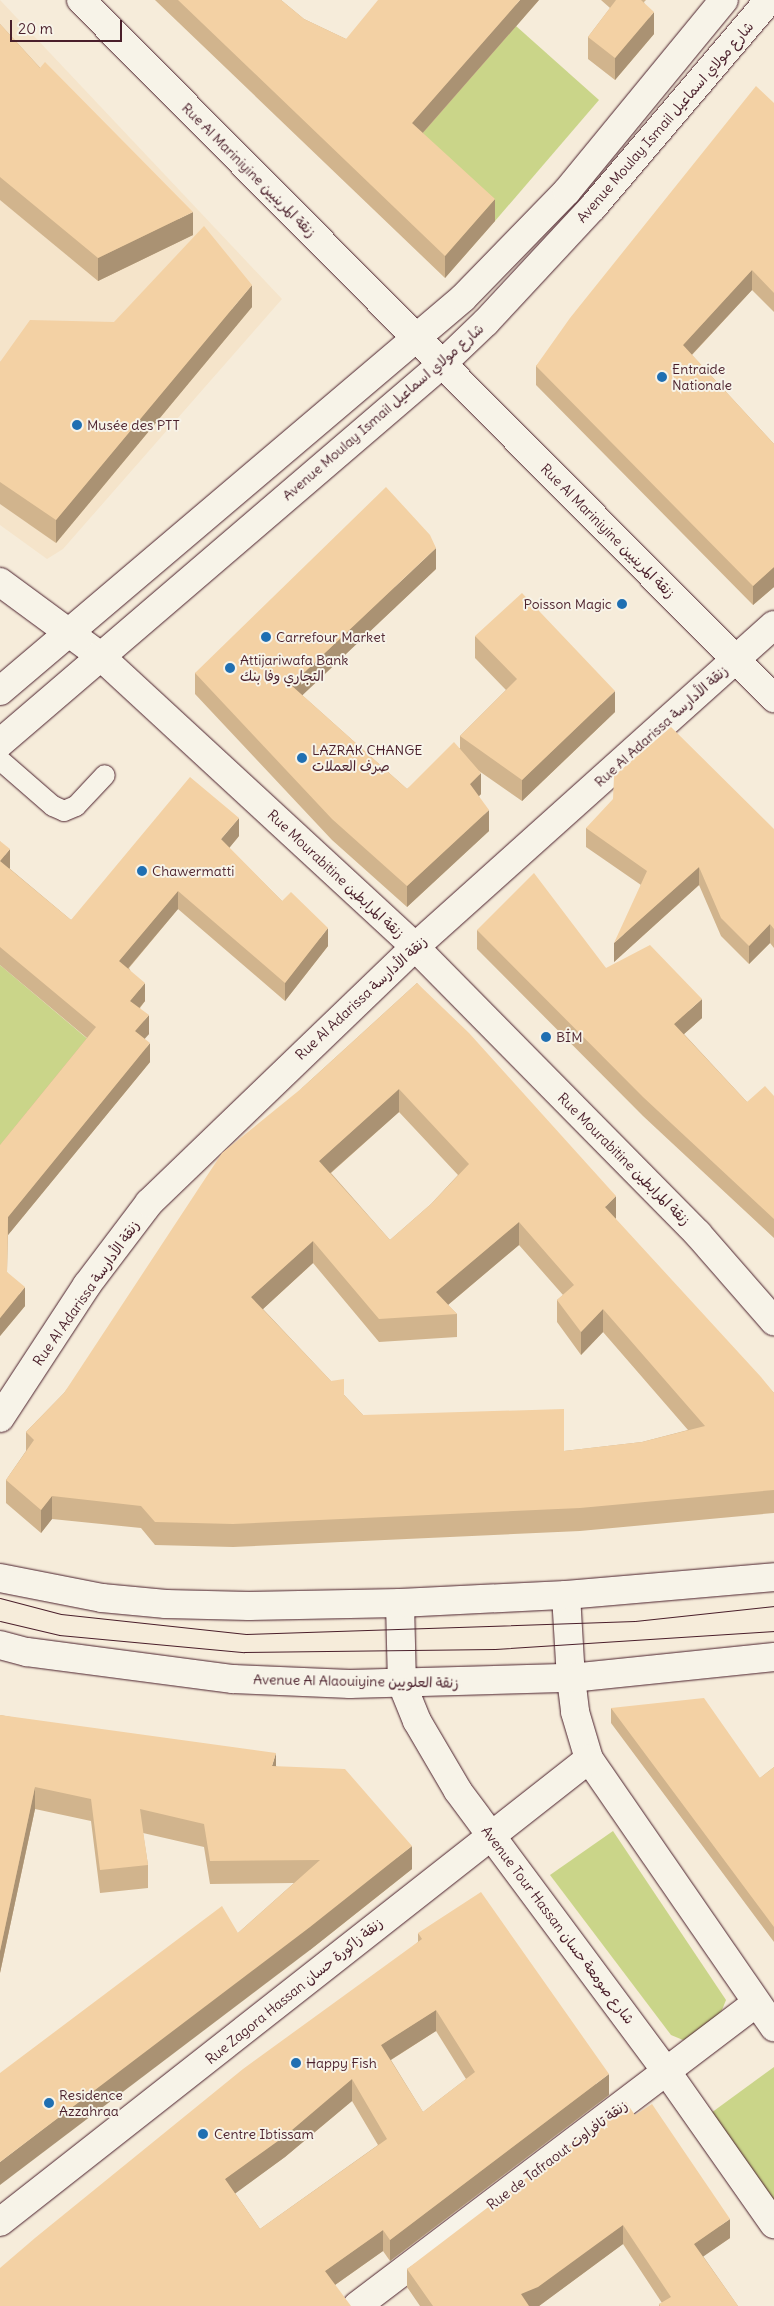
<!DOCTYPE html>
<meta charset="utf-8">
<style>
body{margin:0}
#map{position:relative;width:774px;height:2306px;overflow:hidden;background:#f6ecda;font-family:Delius,"Playpen Sans Arabic",sans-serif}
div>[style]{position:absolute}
.built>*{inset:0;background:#f5e4ca}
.green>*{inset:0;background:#cad589}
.roads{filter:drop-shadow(0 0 1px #4a1f2b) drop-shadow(0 0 1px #4a1f2b)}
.lane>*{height:20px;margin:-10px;padding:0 10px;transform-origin:10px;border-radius:10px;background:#f7f3e8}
.street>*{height:28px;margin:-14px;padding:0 14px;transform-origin:14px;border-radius:14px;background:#f7f3e8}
.primary>*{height:28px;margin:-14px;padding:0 14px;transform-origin:14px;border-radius:14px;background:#f7f3e8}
.tram>*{height:1px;margin:-0.5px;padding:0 0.5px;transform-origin:0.5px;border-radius:0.5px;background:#4a1f2b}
.wall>*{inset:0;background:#d1b48d}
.shaded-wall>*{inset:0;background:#aa9273}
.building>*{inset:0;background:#f3d1a4}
.dots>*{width:14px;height:14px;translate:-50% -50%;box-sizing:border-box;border:2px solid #f7f3e8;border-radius:50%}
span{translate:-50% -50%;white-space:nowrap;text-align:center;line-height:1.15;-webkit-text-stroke:4px #f7f3e8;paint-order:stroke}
.street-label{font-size:14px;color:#4a1f2b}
.poi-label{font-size:14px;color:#4a1f2b}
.left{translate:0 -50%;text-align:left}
.right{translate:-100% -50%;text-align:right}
.scale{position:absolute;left:10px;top:20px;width:112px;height:22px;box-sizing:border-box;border:2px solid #4a1f2b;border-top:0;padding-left:6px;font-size:15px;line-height:18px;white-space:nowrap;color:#4a1f2b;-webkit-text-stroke:4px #f7f3e8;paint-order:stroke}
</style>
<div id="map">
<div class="built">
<div style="clip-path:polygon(0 0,282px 299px,63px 549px,47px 559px,0 525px)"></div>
</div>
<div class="green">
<div style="clip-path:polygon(516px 26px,599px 100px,495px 221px,412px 145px)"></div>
<div style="clip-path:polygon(0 965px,96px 1046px,0 1164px)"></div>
<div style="clip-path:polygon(613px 1831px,726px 2000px,722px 2010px,708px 2027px,691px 2037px,683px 2040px,671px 2035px,550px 1875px)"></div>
<div style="clip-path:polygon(774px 2067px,774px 2200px,711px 2113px)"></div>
</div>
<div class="roads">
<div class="lane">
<div style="left:0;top:760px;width:70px;rotate:41deg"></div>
<div style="left:53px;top:806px;width:12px;rotate:24deg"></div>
<div style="left:64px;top:811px;width:13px;rotate:-23deg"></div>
<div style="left:76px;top:806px;width:42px;rotate:-46.9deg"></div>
</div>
<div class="street">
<div style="left:81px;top:0;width:984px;rotate:45.21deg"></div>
<div style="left:0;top:582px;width:123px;rotate:36.4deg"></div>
<div style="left:99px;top:655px;width:430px;rotate:42.7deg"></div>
<div style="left:415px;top:947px;width:403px;rotate:45.4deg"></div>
<div style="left:698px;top:1234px;width:116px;rotate:48.9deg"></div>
<div style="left:0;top:1418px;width:159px;rotate:-56.8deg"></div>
<div style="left:87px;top:1285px;width:103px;rotate:-52.9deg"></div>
<div style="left:149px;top:1203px;width:369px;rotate:-43.9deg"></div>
<div style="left:415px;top:947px;width:482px;rotate:-41.9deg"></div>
<div style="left:566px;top:1595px;width:83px;rotate:86.6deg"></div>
<div style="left:571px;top:1678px;width:34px;rotate:83deg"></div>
<div style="left:575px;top:1712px;width:49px;rotate:73.4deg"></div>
<div style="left:589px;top:1759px;width:326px;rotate:55.4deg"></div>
<div style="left:400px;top:1603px;width:81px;rotate:88.6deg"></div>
<div style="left:402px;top:1684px;width:40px;rotate:68deg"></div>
<div style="left:417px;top:1721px;width:81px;rotate:59.6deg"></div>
<div style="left:458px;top:1791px;width:350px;rotate:53.4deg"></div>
<div style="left:667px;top:2072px;width:186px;rotate:54.9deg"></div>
<div style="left:0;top:2222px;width:749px;rotate:-38.17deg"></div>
<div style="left:357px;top:2306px;width:501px;rotate:-37.21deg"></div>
</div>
<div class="primary">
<div style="left:0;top:691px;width:607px;rotate:-40.32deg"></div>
<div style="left:463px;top:298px;width:149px;rotate:-45.8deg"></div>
<div style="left:567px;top:191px;width:247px;rotate:-50.6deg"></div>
<div style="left:0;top:743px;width:581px;rotate:-40.6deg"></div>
<div style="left:441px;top:365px;width:62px;rotate:-43.7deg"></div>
<div style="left:486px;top:322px;width:157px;rotate:-47.1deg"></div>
<div style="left:593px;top:207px;width:272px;rotate:-49.6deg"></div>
<div style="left:0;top:1578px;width:104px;rotate:11.1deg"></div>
<div style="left:102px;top:1598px;width:64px;rotate:5.4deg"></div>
<div style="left:166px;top:1604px;width:83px;rotate:1.4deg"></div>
<div style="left:249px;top:1606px;width:151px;rotate:-1.1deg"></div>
<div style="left:400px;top:1603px;width:166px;rotate:-2.8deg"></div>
<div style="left:566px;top:1595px;width:209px;rotate:-4.9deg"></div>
<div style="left:0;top:1645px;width:28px;rotate:15deg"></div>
<div style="left:27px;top:1652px;width:208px;rotate:7.5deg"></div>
<div style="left:233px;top:1679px;width:117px;rotate:2.4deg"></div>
<div style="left:350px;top:1684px;width:221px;rotate:-1.6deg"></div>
<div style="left:571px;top:1678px;width:204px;rotate:-5.9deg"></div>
</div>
</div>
<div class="tram">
<div style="left:0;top:1598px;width:63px;rotate:14.7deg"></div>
<div style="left:61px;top:1614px;width:186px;rotate:6.2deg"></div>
<div style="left:246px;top:1634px;width:389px;rotate:-1.9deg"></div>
<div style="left:635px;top:1621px;width:140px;rotate:-6.2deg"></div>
<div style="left:0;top:1621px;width:61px;rotate:13.3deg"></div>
<div style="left:59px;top:1635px;width:186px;rotate:5.3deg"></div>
<div style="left:244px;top:1652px;width:251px;rotate:-0.7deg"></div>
<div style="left:495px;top:1649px;width:280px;rotate:-3.7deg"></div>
</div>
<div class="wall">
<div style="clip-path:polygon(155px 0,281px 0,304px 19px,346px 39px,539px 0,423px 133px,495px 221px,445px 278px)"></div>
<div style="clip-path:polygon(601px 0,646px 0,644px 2px,654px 34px,615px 80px,588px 59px,588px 37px,610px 8px)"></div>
<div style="clip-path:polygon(0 24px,193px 235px,98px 281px,0 200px)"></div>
<div style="clip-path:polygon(774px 103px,774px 312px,752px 290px,692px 355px,774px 444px,774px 587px,753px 605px,536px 385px,536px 366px)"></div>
<div style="clip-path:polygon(252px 307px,56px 543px,0 504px,0 362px,114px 322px)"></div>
<div style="clip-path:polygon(436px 569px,302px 695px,407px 789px,460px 748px,460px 736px,506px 690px,475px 658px,475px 636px,615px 712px,522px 801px,479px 771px,481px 794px,479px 796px,489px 831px,407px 907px,332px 840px,195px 694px,195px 673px)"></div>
<div style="clip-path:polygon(586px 828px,774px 829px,774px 948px,770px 943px,749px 964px,721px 936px,699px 885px,614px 962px,641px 885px,586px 847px)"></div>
<div style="clip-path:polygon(239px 836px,229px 848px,282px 901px,328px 946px,285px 1001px,178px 909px,129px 968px,145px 1001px,140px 1008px,149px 1034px,144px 1038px,150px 1062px,8px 1235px,7px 1272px,25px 1306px,0 1336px,0 1145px,87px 1038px,0 965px,0 841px,9px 868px,71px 920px)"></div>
<div style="clip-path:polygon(477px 930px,606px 968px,702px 1018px,684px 1034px,747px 1102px,774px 1096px,774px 1238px,643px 1116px,477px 949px)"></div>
<div style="clip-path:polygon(evenodd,417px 983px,616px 1218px,615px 1219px,774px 1393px,774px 1513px,580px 1531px,233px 1547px,155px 1545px,141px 1528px,52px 1519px,41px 1533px,6px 1503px,6px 1480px,26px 1451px,26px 1432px,64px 1393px,302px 1088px,417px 983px,399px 1112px,458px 1175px,431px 1204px,390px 1240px,331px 1173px,399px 1112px,417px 983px,519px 1245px,563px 1295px,557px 1300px,557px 1322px,581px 1355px,603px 1332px,688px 1430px,642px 1442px,564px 1451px,363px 1415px,263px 1309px,313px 1263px,379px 1342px,457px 1337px,457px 1314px,448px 1305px,519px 1245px)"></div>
<div style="clip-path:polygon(611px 1708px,760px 1778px,774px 1767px,774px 1942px,611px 1723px)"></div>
<div style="clip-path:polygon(0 1715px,276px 1766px,412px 1869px,310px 1950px,238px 1933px,294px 1883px,210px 1884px,204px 1847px,143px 1833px,148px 1865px,148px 1888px,100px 1893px,91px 1821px,35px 1809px,0 1973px)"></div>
<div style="clip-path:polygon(evenodd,418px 1933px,609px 2095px,390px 2261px,383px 2251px,335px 2285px,0 2306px,418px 1942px,418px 1933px,436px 2031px,466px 2079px,423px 2112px,391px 2060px,436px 2031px,418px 1933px,352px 2101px,378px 2145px,260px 2229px,235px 2193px,285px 2157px,352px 2101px)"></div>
<div style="clip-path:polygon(635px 2115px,730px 2238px,703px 2256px,738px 2306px,659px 2306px,659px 2304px,662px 2303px,623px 2244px,539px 2306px,420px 2306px,407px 2287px,407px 2269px)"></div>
</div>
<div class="shaded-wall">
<div style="clip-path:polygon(520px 0,539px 0,412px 145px,412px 123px)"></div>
<div style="clip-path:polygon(654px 12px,654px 34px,615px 80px,615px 58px)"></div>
<div style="clip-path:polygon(495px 199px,495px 221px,445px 278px,445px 256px)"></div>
<div style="clip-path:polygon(193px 212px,193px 235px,98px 281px,98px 258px)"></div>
<div style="clip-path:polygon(752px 270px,752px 290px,683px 364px,683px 345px)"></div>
<div style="clip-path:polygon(252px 285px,252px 307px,56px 543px,56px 520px)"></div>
<div style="clip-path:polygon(436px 548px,436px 569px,291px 706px,291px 685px)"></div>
<div style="clip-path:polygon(774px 567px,774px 587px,753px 605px,753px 586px)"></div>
<div style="clip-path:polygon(615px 691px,615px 712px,522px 801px,522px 780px)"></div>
<div style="clip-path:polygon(481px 773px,481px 794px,470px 805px,470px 784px)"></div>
<div style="clip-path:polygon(489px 810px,489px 831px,407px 907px,407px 886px)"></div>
<div style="clip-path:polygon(239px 818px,239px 836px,221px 858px,221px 839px)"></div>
<div style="clip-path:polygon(10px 849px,10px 868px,0 880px,0 861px)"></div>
<div style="clip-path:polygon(699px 867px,699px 885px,614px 962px,614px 943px)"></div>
<div style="clip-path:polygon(178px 891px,178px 909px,119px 979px,119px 961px)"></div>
<div style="clip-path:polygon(770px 924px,770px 943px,749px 964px,749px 946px)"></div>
<div style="clip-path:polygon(328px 928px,328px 946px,285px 1001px,285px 983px)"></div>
<div style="clip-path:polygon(145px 983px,145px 1001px,130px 1019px,130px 1001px)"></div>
<div style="clip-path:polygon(702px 999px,702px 1018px,674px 1043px,674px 1024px)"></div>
<div style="clip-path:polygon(149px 1015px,149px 1034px,135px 1050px,135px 1031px)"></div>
<div style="clip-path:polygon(150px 1043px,150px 1062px,8px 1235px,8px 1217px)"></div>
<div style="clip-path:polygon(399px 1089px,399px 1112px,319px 1183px,319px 1161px)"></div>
<div style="clip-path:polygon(616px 1196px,616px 1218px,605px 1230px,605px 1207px)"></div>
<div style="clip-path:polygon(519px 1222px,519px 1245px,436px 1315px,436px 1292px)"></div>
<div style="clip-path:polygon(313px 1241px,313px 1263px,251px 1320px,251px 1297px)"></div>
<div style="clip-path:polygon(25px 1287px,25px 1306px,0 1336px,0 1318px)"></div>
<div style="clip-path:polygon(603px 1309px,603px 1332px,581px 1355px,581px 1332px)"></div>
<div style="clip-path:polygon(52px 1496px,52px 1519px,41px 1533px,41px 1510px)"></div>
<div style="clip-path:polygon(276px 1753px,276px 1776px,272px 1766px)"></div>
<div style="clip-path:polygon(35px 1787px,35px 1809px,0 1973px,0 1951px)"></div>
<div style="clip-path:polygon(412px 1846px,412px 1869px,310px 1950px,0 2185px,0 2162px)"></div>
<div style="clip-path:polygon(436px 2010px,436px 2031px,381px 2066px,381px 2045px)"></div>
<div style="clip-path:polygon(609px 2074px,609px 2095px,390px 2261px,390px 2240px)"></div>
<div style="clip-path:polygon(352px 2079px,352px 2101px,285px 2157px,225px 2201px,225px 2179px)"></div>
<div style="clip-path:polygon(730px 2219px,730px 2238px,694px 2263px,694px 2244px)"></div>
<div style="clip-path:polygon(623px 2225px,623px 2244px,539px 2306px,521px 2306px,521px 2294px)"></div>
<div style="clip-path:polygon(383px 2230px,383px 2251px,325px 2292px,325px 2271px)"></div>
</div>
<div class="building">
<div style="clip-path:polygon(178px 0,281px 0,304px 19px,346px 39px,378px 0,520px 0,412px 123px,495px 199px,445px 256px)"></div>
<div style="clip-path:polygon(616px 0,641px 0,654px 12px,615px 58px,588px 37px)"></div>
<div style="clip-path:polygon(0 24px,40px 68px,45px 62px,193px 212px,98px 258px,0 177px)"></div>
<div style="clip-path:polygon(756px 86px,774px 103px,774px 293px,752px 270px,683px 345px,774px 444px,774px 567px,753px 586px,536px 366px,570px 318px)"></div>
<div style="clip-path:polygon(204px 226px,252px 285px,56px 520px,0 482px,0 362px,30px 320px,114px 322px)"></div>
<div style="clip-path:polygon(386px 487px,430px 535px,436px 548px,291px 685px,407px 789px,454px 742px,481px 773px,470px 784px,489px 810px,407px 886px,332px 819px,195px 673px)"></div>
<div style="clip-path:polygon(522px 593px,615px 691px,522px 780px,460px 736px,517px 679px,475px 636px)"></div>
<div style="clip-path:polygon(671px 727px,774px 829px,774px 929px,770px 924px,749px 946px,721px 918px,699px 867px,614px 943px,647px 871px,586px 828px,613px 799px,614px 776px)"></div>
<div style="clip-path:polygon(190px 777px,239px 818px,221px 839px,282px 901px,291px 892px,328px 928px,285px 983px,178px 891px,119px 961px,145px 983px,130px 1001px,149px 1015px,135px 1031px,150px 1043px,8px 1217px,7px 1272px,25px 1287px,0 1318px,0 1145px,96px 1027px,0 947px,0 841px,10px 849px,0 861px,71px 920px)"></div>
<div style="clip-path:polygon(534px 873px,606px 968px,650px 945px,702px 999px,674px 1024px,747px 1102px,765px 1086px,774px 1096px,774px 1219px,643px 1097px,477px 930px)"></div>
<div style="clip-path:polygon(evenodd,417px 983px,469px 1033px,616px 1196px,605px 1207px,761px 1377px,774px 1393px,774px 1490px,580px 1508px,233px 1524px,155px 1522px,141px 1506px,52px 1496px,41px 1510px,6px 1480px,34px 1440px,26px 1432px,64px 1393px,222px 1153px,302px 1088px,417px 983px,399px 1089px,469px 1164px,431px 1204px,390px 1240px,319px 1161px,399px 1089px,417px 983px,519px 1222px,574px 1285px,557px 1300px,581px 1332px,603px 1309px,705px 1426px,642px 1442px,564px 1451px,564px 1409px,363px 1415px,344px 1395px,344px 1379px,331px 1381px,251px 1297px,313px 1241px,379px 1319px,457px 1314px,436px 1292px,519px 1222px)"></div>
<div style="clip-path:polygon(704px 1698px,760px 1778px,774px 1767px,774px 1927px,611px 1708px)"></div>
<div style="clip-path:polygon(0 1715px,276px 1753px,272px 1766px,345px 1769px,412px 1846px,310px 1927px,0 2162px,0 2073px,222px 1906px,238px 1933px,320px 1860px,210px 1861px,204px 1824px,140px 1809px,148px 1865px,100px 1870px,91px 1799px,35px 1787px,0 1951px)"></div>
<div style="clip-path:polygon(evenodd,481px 1892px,609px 2074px,390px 2240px,383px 2230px,325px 2271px,351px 2306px,0 2306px,0 2268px,35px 2238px,243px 2069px,422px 1939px,418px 1933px,481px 1892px,436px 2010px,475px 2072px,423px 2112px,381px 2045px,436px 2010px,481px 1892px,352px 2079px,387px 2139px,260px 2229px,225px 2179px,285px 2136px,352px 2079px)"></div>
<div style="clip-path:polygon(626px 2102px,635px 2115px,652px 2104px,730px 2219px,694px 2244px,738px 2306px,660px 2306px,659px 2304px,671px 2297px,623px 2225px,538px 2287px,521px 2294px,529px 2306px,433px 2306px,407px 2269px)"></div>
</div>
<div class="dots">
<div style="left:662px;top:377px;background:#1f6fb2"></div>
<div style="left:77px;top:425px;background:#1f6fb2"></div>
<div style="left:622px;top:604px;background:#1f6fb2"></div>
<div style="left:266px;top:637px;background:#1f6fb2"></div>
<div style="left:230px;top:668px;background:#1f6fb2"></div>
<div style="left:302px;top:758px;background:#1f6fb2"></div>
<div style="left:142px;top:871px;background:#1f6fb2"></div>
<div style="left:546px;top:1037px;background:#1f6fb2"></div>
<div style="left:296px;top:2063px;background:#1f6fb2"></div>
<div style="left:49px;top:2103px;background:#1f6fb2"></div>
<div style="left:203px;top:2134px;background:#1f6fb2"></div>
</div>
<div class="street-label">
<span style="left:665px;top:122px;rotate:-49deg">Avenue Moulay Ismail شارع مولاي اسماعيل</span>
<span style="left:249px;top:170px;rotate:45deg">Rue Al Mariniyine زنقة المرينيين</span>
<span style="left:383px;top:412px;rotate:-41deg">Avenue Moulay Ismail شارع مولاي اسماعيل</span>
<span style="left:608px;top:531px;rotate:45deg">Rue Al Mariniyine زنقة المرينيين</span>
<span style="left:661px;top:726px;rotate:-42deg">Rue Al Adarissa زنقة الأدارسة</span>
<span style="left:336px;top:874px;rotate:43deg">Rue Mourabitine زنقة المرابطين</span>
<span style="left:361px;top:998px;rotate:-43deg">Rue Al Adarissa زنقة الأدارسة</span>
<span style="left:624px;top:1159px;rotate:45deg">Rue Mourabitine زنقة المرابطين</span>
<span style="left:86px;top:1293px;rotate:-55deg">Rue Al Adarissa زنقة الأدارسة</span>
<span style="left:356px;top:1681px;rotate:1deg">Avenue Al Alaouiyine زنقة العلويين</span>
<span style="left:558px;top:1925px;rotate:53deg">Avenue Tour Hassan شارع صومعة حسان</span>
<span style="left:294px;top:1991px;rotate:-39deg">Rue Zagora Hassan زنقة زاكورة حسان</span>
<span style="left:557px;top:2155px;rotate:-37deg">Rue de Tafraout زنقة تافراوت</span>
</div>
<div class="poi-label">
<span class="left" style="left:672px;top:377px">Entraide<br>Nationale</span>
<span class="left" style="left:87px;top:425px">Musée des PTT</span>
<span class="right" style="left:612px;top:604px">Poisson Magic</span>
<span class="left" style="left:276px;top:637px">Carrefour Market</span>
<span class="left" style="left:240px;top:668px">Attijariwafa Bank<br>التجاري وفا بنك</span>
<span class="left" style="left:312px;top:758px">LAZRAK CHANGE<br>صرف العملات</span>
<span class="left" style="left:152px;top:871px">Chawermatti</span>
<span class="left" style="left:556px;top:1037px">BİM</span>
<span class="left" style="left:306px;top:2063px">Happy Fish</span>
<span class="left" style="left:59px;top:2103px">Residence<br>Azzahraa</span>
<span class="left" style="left:214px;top:2134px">Centre Ibtissam</span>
</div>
<div class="scale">20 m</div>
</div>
